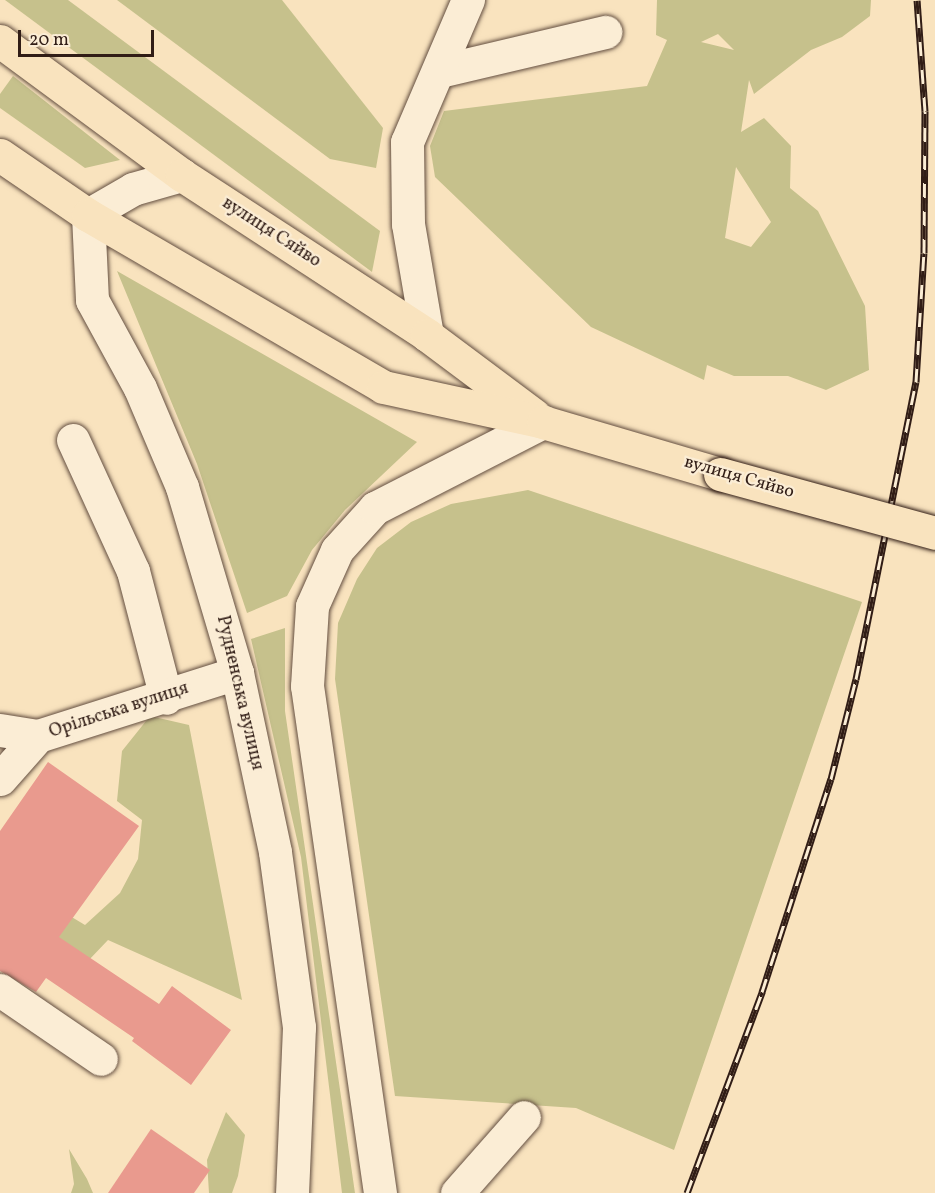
<!DOCTYPE html>
<meta charset="utf-8">
<style>
body{margin:0}
#map{position:relative;width:935px;height:1193px;overflow:hidden;background:#f9e3be;font-family:Vollkorn,serif}
div>[style]{position:absolute}
.green>*{inset:0;background:#c6c18c}
.building>*{inset:0;background:#e99a8e}
.roads{filter:drop-shadow(0 0 2px #634e40) drop-shadow(0 0 2px #634e40)}
.minor>*{height:33px;margin:-16.5px;padding:0 16.5px;transform-origin:16.5px;border-radius:16.5px;background:#fbedd5}
.major>*{height:33px;margin:-16.5px;padding:0 16.5px;transform-origin:16.5px;border-radius:16.5px;background:#f9e3be}
.rail>*{height:7px;margin-top:-3.5px;transform-origin:0;background:repeating-linear-gradient(90deg,#fbedd5 0 14px,#311d16 0 28px);box-sizing:border-box;border-block:2px solid #311d16}
.bridges{filter:drop-shadow(0 0 2px #311d16) drop-shadow(0 0 2px #311d16)}
.major-bridge>*{height:33px;margin:-16.5px;padding:0 16.5px;transform-origin:16.5px;border-radius:16.5px;background:#f9e3be}
span{translate:-50% -50%;white-space:nowrap;text-align:center;line-height:1.15;-webkit-text-stroke:4.5px #fbedd5;paint-order:stroke}
.street-label{font-size:18px;color:#311d16}
.scale{position:absolute;left:18px;top:30px;width:136px;height:27px;box-sizing:border-box;border:3px solid #311d16;border-top:0;padding-left:8px;font-size:18px;line-height:21px;white-space:nowrap;color:#311d16;-webkit-text-stroke:4px #fbedd5;paint-order:stroke}
</style>
<div id="map">
<div class="green">
<div style="clip-path:polygon(5px 0,68px 0,380px 231px,372px 272px)"></div>
<div style="clip-path:polygon(117px 0,282px 0,383px 128px,376px 168px,330px 159px)"></div>
<div style="clip-path:polygon(evenodd,657px 0,871px 0,870px 16px,842px 37px,811px 50px,754px 94px,749px 80px,741px 132px,764px 118px,791px 146px,790px 188px,818px 211px,865px 306px,869px 370px,826px 390px,788px 376px,734px 376px,707px 365px,704px 380px,591px 327px,435px 177px,430px 146px,444px 111px,647px 86px,667px 40px,656px 35px,657px 0,718px 34px,734px 50px,701px 42px,718px 34px,657px 0,736px 167px,771px 222px,751px 247px,725px 238px,736px 167px)"></div>
<div style="clip-path:polygon(13px 76px,120px 160px,85px 168px,0 108px,0 94px)"></div>
<div style="clip-path:polygon(117px 271px,417px 442px,345px 510px,312px 550px,287px 596px,247px 613px,197px 464px)"></div>
<div style="clip-path:polygon(528px 490px,862px 602px,674px 1150px,576px 1108px,395px 1096px,335px 679px,338px 623px,357px 579px,377px 548px,411px 522px,451px 504px)"></div>
<div style="clip-path:polygon(285px 628px,285px 711px,355px 1193px,342px 1193px,301px 857px,251px 639px)"></div>
<div style="clip-path:polygon(150px 716px,189px 725px,242px 1000px,108px 940px,87px 962px,6px 902px,0 874px,85px 925px,120px 893px,138px 859px,142px 820px,117px 801px,122px 751px)"></div>
<div style="clip-path:polygon(226px 1112px,245px 1135px,238px 1176px,232px 1193px,209px 1193px,207px 1160px)"></div>
<div style="clip-path:polygon(69px 1149px,87px 1179px,93px 1193px,71px 1193px,74px 1184px)"></div>
</div>
<div class="building">
<div style="clip-path:polygon(48px 762px,139px 826px,59px 937px,159px 1004px,172px 986px,231px 1030px,191px 1085px,132px 1041px,134px 1038px,46px 978px,36px 992px,0 971px,0 831px)"></div>
<div style="clip-path:polygon(151px 1129px,210px 1170px,194px 1193px,108px 1193px)"></div>
</div>
<div class="roads">
<div class="minor">
<div style="left:440px;top:71px;width:170px;rotate:-13.3deg"></div>
<div style="left:182px;top:175px;width:51px;rotate:164.1deg"></div>
<div style="left:133px;top:189px;width:52px;rotate:150deg"></div>
<div style="left:88px;top:215px;width:85px;rotate:87.3deg"></div>
<div style="left:92px;top:300px;width:100px;rotate:61.4deg"></div>
<div style="left:140px;top:388px;width:108px;rotate:67deg"></div>
<div style="left:182px;top:487px;width:194px;rotate:73.5deg"></div>
<div style="left:237px;top:673px;width:183px;rotate:78deg"></div>
<div style="left:275px;top:852px;width:177px;rotate:82.2deg"></div>
<div style="left:299px;top:1027px;width:166px;rotate:92.4deg"></div>
<div style="left:427px;top:335px;width:113px;rotate:-99.7deg"></div>
<div style="left:408px;top:224px;width:82px;rotate:-90.7deg"></div>
<div style="left:407px;top:142px;width:155px;rotate:-66.8deg"></div>
<div style="left:73px;top:440px;width:144px;rotate:65.4deg"></div>
<div style="left:133px;top:571px;width:131px;rotate:75.4deg"></div>
<div style="left:0;top:730px;width:38px;rotate:9deg"></div>
<div style="left:38px;top:736px;width:209px;rotate:-17.6deg"></div>
<div style="left:0;top:779px;width:57px;rotate:-48.5deg"></div>
<div style="left:0;top:990px;width:122px;rotate:34.3deg"></div>
<div style="left:380px;top:1193px;width:512px;rotate:-98.19deg"></div>
<div style="left:307px;top:686px;width:80px;rotate:-86.4deg"></div>
<div style="left:312px;top:606px;width:61px;rotate:-65.9deg"></div>
<div style="left:337px;top:550px;width:57px;rotate:-47.9deg"></div>
<div style="left:375px;top:508px;width:189px;rotate:-27.1deg"></div>
<div style="left:457px;top:1193px;width:101px;rotate:-48.6deg"></div>
</div>
<div class="major">
<div style="left:0;top:41px;width:226px;rotate:36.4deg"></div>
<div style="left:182px;top:175px;width:293px;rotate:33.1deg"></div>
<div style="left:427px;top:335px;width:134px;rotate:36.8deg"></div>
<div style="left:0;top:155px;width:107px;rotate:34.3deg"></div>
<div style="left:88px;top:215px;width:341px;rotate:30.2deg"></div>
<div style="left:383px;top:387px;width:164px;rotate:12.3deg"></div>
<div style="left:543px;top:422px;width:184px;rotate:16.4deg"></div>
</div>
</div>
<div class="rail">
<div style="left:687px;top:1193px;width:215px;rotate:-69.5deg"></div>
<div style="left:762px;top:992px;width:224px;rotate:-72.1deg"></div>
<div style="left:831px;top:779px;width:103px;rotate:-76deg"></div>
<div style="left:856px;top:679px;width:303px;rotate:-78.6deg"></div>
<div style="left:916px;top:382px;width:129px;rotate:-86.5deg"></div>
<div style="left:924px;top:253px;width:142px;rotate:-89.6deg"></div>
<div style="left:925px;top:111px;width:111px;rotate:-94.1deg"></div>
</div>
<div class="bridges">
<div class="major-bridge">
<div style="left:720px;top:474px;width:223px;rotate:15.3deg"></div>
</div>
</div>
<div class="street-label">
<span style="left:271px;top:233px;rotate:33deg">вулиця Сяйво</span>
<span style="left:739px;top:478px;rotate:16deg">вулиця Сяйво</span>
<span style="left:239px;top:693px;rotate:77deg">Рудненська вулиця</span>
<span style="left:119px;top:711px;rotate:-18deg">Орільська вулиця</span>
</div>
<div class="scale">20 m</div>
</div>
